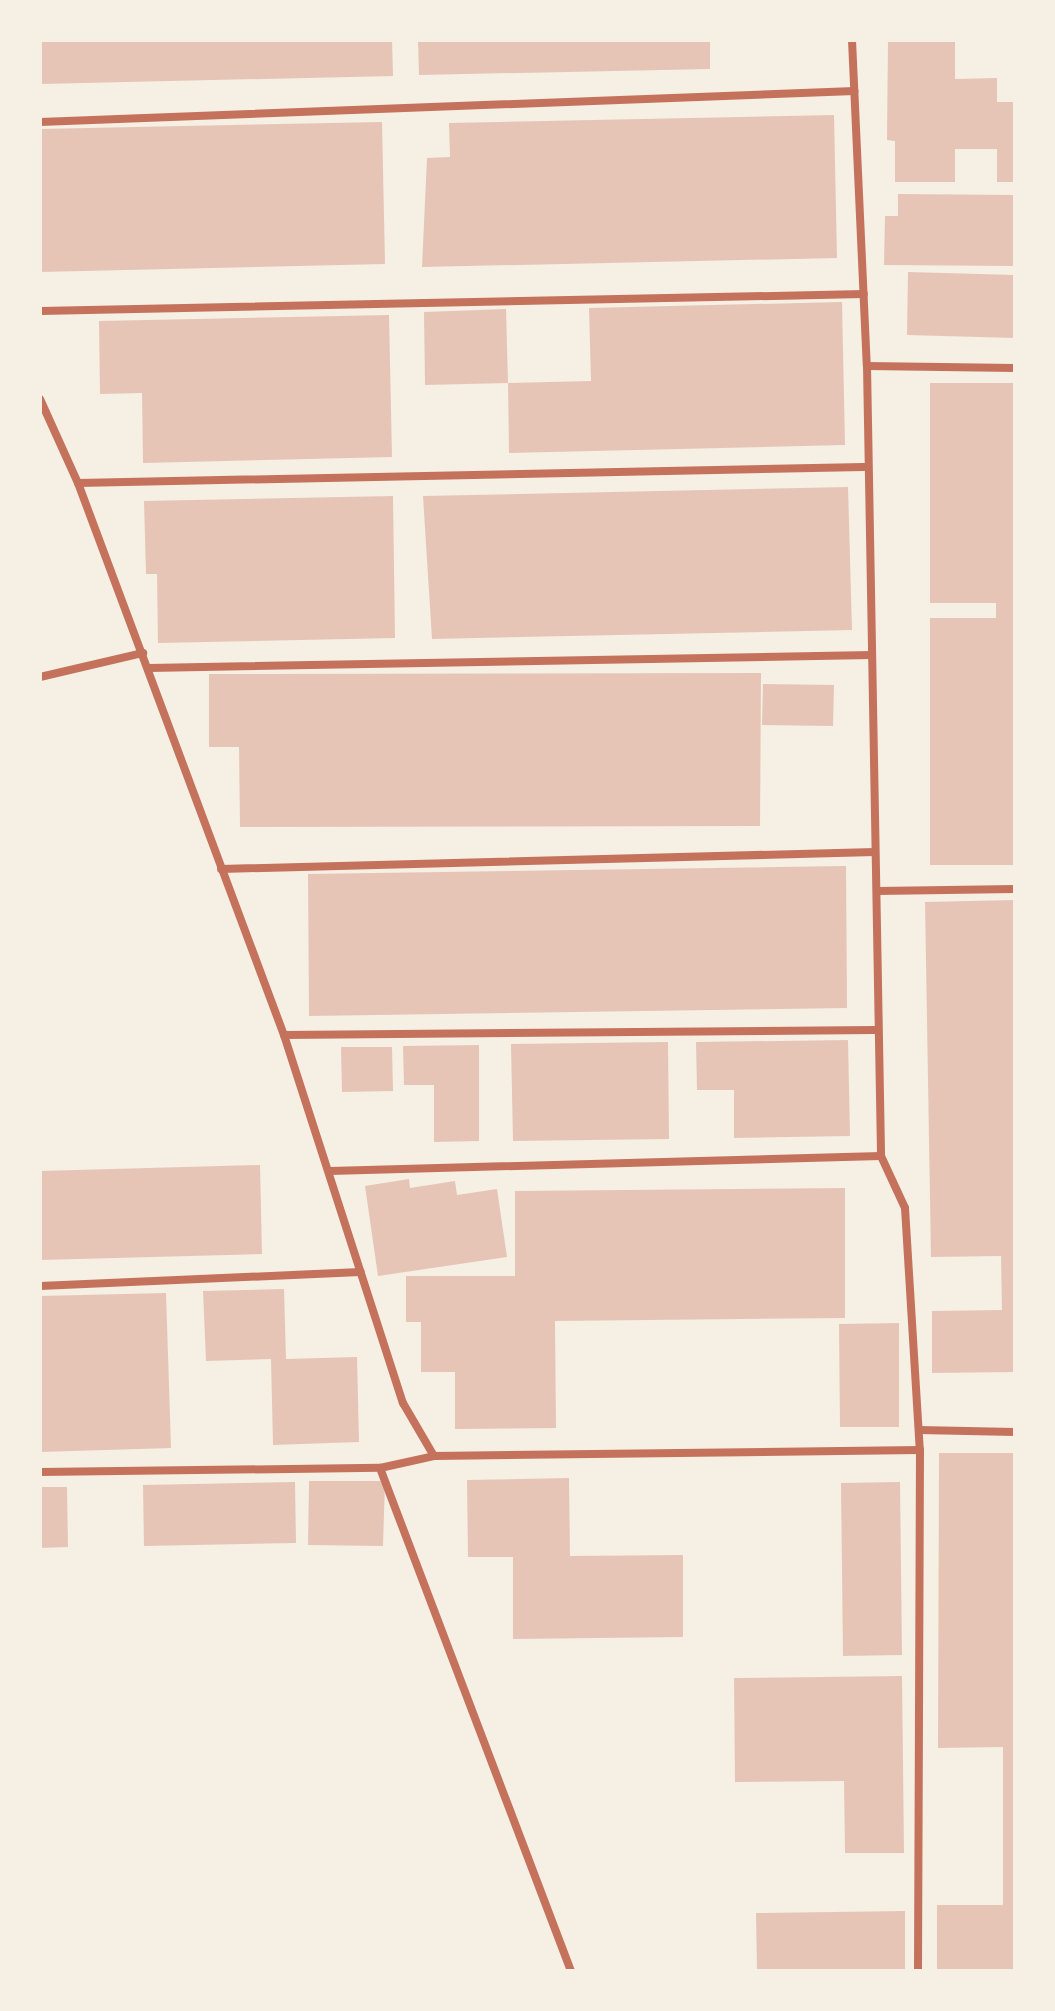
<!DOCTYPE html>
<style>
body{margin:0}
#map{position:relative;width:1055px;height:2011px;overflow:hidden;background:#f6efe4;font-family:"Roboto Serif",serif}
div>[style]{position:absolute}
.building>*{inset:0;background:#e6c5b7}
.minor>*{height:8px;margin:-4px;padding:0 4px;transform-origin:4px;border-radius:4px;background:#c5725c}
span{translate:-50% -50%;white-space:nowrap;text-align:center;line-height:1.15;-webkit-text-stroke:8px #f6efe4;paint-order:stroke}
.frame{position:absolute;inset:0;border:42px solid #f6efe4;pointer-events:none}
</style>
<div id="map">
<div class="building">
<div style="clip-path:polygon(40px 40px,392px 40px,393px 76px,40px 84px)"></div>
<div style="clip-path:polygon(418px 40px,710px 40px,710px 69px,419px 75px)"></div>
<div style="clip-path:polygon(888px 40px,955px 40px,955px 79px,997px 78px,997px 102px,1015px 102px,1015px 182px,997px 182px,997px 149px,955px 149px,955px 182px,895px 182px,895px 141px,887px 140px)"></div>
<div style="clip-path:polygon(834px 115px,837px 258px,422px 267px,427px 158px,450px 157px,449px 123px)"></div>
<div style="clip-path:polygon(382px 122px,385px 264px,40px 272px,40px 129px)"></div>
<div style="clip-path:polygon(898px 194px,1015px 195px,1015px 266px,884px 265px,885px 216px,898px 216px)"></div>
<div style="clip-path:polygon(908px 272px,1015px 275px,1015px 338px,907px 335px)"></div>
<div style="clip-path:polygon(842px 302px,845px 445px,509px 453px,508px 383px,591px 381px,589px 308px)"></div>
<div style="clip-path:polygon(506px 309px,508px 383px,425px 385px,424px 312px)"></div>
<div style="clip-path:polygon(389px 315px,392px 457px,143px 463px,142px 393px,100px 394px,99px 321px)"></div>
<div style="clip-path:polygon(930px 383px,1015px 383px,1015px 865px,930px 865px,930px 618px,996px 618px,996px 603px,930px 603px)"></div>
<div style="clip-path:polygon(848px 487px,852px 630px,432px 639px,423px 496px)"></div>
<div style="clip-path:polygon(393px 496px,395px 638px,158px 643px,157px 574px,146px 574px,144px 501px)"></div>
<div style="clip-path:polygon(761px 673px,760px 826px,240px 827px,239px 747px,209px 747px,209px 674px)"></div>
<div style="clip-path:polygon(763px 684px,834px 685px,833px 726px,762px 725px)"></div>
<div style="clip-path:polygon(846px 866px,847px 1008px,309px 1016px,308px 874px)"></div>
<div style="clip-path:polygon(1015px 900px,1015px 1372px,932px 1373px,932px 1311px,1002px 1310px,1001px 1256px,931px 1257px,925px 902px)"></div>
<div style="clip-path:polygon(848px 1040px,850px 1136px,734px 1138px,734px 1090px,697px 1090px,696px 1042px)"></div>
<div style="clip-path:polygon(668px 1042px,669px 1139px,513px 1141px,511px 1044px)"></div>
<div style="clip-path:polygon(479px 1045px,479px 1141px,434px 1142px,434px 1085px,404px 1085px,403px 1046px)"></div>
<div style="clip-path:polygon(341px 1047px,392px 1047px,393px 1091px,342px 1092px)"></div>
<div style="clip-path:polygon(260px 1165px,262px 1254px,40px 1260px,40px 1171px)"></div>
<div style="clip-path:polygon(409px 1179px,410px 1188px,455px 1181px,457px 1195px,497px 1189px,507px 1257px,378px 1276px,365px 1186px)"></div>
<div style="clip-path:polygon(845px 1188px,845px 1318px,555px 1321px,556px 1428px,455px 1429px,455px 1372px,421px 1372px,421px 1322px,406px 1322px,406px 1276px,515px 1276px,515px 1191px)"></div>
<div style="clip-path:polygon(284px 1289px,286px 1359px,357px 1357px,359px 1442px,273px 1445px,271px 1359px,206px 1361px,203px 1291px)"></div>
<div style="clip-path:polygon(166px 1293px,171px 1448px,40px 1452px,40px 1296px)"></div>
<div style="clip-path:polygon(899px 1323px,899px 1427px,840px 1427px,839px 1324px)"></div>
<div style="clip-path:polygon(939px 1453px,1015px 1453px,1015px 1971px,937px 1971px,937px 1905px,1003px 1905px,1003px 1747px,938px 1748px)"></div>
<div style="clip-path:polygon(569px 1478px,570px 1556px,683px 1555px,683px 1637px,513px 1639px,513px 1557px,468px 1557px,467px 1480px)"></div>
<div style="clip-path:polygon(309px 1481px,385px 1481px,383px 1546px,308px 1545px)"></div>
<div style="clip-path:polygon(295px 1482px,296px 1543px,144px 1546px,143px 1485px)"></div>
<div style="clip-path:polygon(900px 1482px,902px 1655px,843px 1656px,841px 1483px)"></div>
<div style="clip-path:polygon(40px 1487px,67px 1487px,68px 1547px,40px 1548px)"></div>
<div style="clip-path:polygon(902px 1676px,904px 1853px,845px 1853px,844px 1781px,735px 1782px,734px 1678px)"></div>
<div style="clip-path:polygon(905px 1911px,905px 1971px,757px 1971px,756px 1913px)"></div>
</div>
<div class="minor">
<div style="left:852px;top:40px;width:326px;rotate:87.4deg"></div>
<div style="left:867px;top:366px;width:790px;rotate:88.98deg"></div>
<div style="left:881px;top:1156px;width:57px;rotate:65.2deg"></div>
<div style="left:905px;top:1208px;width:242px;rotate:86.5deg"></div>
<div style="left:920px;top:1450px;width:521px;rotate:90.22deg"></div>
<div style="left:40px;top:122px;width:815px;rotate:-2.18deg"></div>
<div style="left:40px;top:311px;width:824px;rotate:-1.18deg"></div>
<div style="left:867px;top:366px;width:148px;rotate:0.8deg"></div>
<div style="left:40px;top:399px;width:92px;rotate:65.7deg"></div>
<div style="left:78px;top:483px;width:589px;rotate:69.54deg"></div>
<div style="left:284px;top:1035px;width:387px;rotate:72.1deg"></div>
<div style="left:403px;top:1403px;width:61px;rotate:59.7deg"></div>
<div style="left:78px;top:483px;width:786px;rotate:-1.17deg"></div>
<div style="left:149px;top:668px;width:723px;rotate:-1.03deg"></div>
<div style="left:40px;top:677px;width:106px;rotate:-13.1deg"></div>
<div style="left:221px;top:869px;width:654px;rotate:-1.49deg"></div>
<div style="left:877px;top:891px;width:138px;rotate:-0.8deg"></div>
<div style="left:284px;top:1035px;width:591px;rotate:-0.48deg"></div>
<div style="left:330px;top:1171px;width:551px;rotate:-1.56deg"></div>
<div style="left:40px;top:1286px;width:321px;rotate:-2.5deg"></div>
<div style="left:919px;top:1430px;width:96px;rotate:1.2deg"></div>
<div style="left:380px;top:1468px;width:538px;rotate:69.21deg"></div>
<div style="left:40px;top:1472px;width:340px;rotate:-0.7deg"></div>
<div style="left:380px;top:1468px;width:55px;rotate:-12.5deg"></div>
<div style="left:434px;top:1456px;width:486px;rotate:-0.7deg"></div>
</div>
<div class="frame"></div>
</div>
